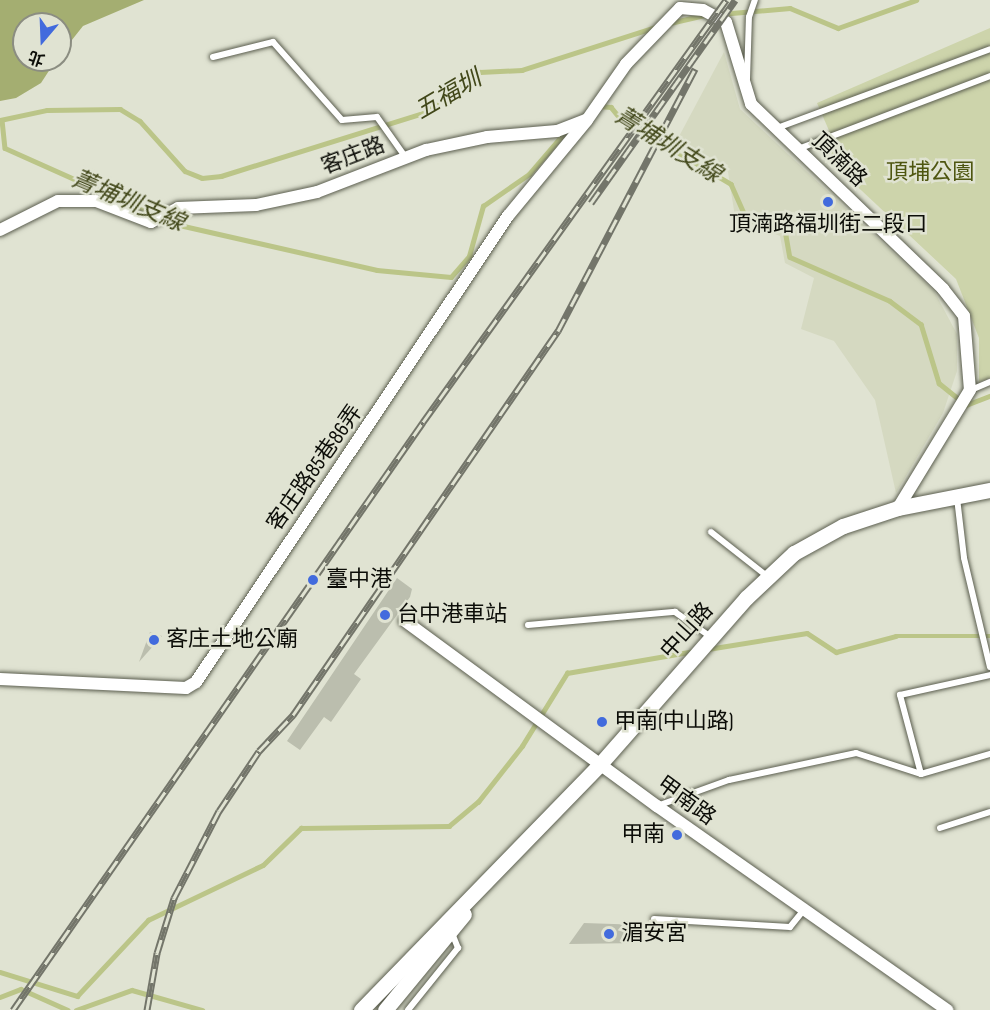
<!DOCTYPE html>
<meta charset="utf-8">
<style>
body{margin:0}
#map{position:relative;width:990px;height:1010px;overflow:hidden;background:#e0e3d2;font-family:"Sofia Sans Condensed","Noto Sans TC",sans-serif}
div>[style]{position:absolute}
.built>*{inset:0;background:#d5d9c1}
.green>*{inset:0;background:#cdd4ab}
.forest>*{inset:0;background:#a4ae71}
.stream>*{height:4.5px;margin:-2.25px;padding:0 2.25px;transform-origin:2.25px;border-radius:2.25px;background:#bbc588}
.building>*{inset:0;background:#bbbeae}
.roads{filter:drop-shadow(0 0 2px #5b5e4f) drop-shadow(0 0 2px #5b5e4f)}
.service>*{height:6px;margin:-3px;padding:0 3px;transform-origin:3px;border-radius:3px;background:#fff}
.minor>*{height:12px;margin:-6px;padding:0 6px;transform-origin:6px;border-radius:6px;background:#fff}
.tertiary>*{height:15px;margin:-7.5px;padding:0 7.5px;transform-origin:7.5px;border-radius:7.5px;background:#fff}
.rail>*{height:7px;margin-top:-3.5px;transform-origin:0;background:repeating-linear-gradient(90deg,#e0e3d2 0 14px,#73756a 0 28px);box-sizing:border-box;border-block:2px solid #73756a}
.dots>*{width:16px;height:16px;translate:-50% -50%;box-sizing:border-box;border:3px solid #e0e3d2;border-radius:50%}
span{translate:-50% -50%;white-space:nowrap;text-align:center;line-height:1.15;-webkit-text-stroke:5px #e0e3d2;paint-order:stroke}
.street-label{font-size:22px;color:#0c0d08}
.park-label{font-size:22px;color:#4e5610}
.poi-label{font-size:22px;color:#0c0d08}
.left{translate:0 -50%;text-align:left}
.right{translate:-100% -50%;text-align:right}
.water-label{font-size:24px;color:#414719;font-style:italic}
.north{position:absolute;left:12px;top:12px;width:60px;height:60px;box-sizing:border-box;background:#e0e3d2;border:2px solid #8b8d81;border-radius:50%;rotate:199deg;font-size:16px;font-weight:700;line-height:24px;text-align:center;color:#0c0d08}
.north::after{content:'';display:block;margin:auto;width:21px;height:27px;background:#426bdd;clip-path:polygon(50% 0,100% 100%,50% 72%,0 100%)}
</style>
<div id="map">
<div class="built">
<div style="clip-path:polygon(724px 52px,740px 109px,934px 291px,957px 334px,957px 371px,943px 413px,896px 493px,875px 400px,834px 341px,801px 329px,814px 278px,785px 263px,780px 236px,735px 217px,728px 172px,676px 142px)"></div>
</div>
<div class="green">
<div style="clip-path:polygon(990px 28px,990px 378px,979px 382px,979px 338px,956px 279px,830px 161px,834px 142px,817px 103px)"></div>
</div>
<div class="forest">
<div style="clip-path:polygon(0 0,144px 0,83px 26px,60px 55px,60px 24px,24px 24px,24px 60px,56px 60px,41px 83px,16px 98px,0 101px)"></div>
</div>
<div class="stream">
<div style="left:720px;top:14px;width:70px;rotate:-4.9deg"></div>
<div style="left:790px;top:8px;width:52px;rotate:22.6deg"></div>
<div style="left:838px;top:28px;width:83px;rotate:-19.7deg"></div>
<div style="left:670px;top:23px;width:36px;rotate:-13deg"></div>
<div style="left:598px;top:106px;width:13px;rotate:4deg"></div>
<div style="left:611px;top:107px;width:14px;rotate:51deg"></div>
<div style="left:620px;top:118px;width:129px;rotate:30.7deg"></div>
<div style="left:731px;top:184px;width:35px;rotate:66deg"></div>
<div style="left:745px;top:216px;width:42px;rotate:19.3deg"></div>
<div style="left:785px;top:230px;width:27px;rotate:80deg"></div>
<div style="left:790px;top:257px;width:109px;rotate:23.7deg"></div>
<div style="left:890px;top:301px;width:39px;rotate:37deg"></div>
<div style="left:921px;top:324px;width:62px;rotate:73deg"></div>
<div style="left:939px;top:383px;width:35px;rotate:39deg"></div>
<div style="left:966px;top:405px;width:26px;rotate:-21deg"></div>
<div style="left:0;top:120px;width:48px;rotate:-12deg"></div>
<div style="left:47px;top:110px;width:73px;rotate:-0.8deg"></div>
<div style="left:120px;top:109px;width:23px;rotate:31deg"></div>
<div style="left:140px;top:121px;width:67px;rotate:48deg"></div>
<div style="left:185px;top:171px;width:18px;rotate:22deg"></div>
<div style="left:202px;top:178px;width:19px;rotate:-6deg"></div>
<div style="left:221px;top:176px;width:215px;rotate:-17.3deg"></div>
<div style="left:426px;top:112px;width:67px;rotate:-36.5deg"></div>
<div style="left:480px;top:72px;width:42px;rotate:-2.7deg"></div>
<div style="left:522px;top:70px;width:141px;rotate:-17.8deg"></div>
<div style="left:2px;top:120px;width:28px;rotate:84deg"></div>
<div style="left:5px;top:148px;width:186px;rotate:24.1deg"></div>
<div style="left:175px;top:224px;width:207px;rotate:12.8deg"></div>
<div style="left:377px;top:270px;width:74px;rotate:5.4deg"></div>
<div style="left:451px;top:277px;width:28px;rotate:-49deg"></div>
<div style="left:469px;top:256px;width:52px;rotate:-74.4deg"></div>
<div style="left:483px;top:206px;width:56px;rotate:-34.8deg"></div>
<div style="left:529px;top:174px;width:55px;rotate:-49.4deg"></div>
<div style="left:708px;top:649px;width:100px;rotate:-9.2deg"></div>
<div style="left:807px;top:633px;width:35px;rotate:33deg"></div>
<div style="left:836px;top:652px;width:62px;rotate:-14.9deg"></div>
<div style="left:896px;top:636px;width:94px"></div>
<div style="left:0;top:972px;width:81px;rotate:17.3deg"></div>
<div style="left:77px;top:996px;width:104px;rotate:-46.9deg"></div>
<div style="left:148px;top:920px;width:127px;rotate:-25.6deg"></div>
<div style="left:263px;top:865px;width:53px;rotate:-44.2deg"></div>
<div style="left:301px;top:828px;width:148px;rotate:-0.8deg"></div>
<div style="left:449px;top:826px;width:38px;rotate:-40deg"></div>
<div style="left:478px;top:802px;width:71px;rotate:-51.8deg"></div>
<div style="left:522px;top:746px;width:86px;rotate:-58.3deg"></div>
<div style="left:567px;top:673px;width:129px;rotate:-9.8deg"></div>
<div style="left:0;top:997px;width:22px;rotate:-21deg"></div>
<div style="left:21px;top:989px;width:51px;rotate:24.1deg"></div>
<div style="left:76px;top:1010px;width:59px;rotate:-19.7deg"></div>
<div style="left:132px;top:990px;width:73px;rotate:15.9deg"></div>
</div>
<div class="building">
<div style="clip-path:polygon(397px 578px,412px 589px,410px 597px,354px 674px,361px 679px,331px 722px,324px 717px,300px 750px,287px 741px)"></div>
<div style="clip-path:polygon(150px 632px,162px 636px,139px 662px)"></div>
<div style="clip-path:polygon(584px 923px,643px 925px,640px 943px,569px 944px)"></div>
</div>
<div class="roads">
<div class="service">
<div style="left:213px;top:57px;width:62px;rotate:-14deg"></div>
<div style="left:273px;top:42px;width:104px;rotate:48.5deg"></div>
<div style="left:342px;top:120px;width:35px;rotate:-5deg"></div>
<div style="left:377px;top:117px;width:50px;rotate:54.7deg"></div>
<div style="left:747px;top:79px;width:62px;rotate:-88.2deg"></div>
<div style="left:749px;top:17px;width:18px;rotate:-71deg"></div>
<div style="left:777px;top:128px;width:227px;rotate:-20.3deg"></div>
<div style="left:798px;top:149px;width:205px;rotate:-20.8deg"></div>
<div style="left:971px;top:390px;width:21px;rotate:-23deg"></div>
<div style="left:957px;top:498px;width:60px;rotate:83.3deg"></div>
<div style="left:964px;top:558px;width:112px;rotate:76.6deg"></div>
<div style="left:711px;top:532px;width:71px;rotate:38.2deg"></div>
<div style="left:528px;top:625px;width:148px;rotate:-5.1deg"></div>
<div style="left:675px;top:612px;width:44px;rotate:34.8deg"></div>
<div style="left:921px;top:774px;width:82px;rotate:-104.9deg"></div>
<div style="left:900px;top:695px;width:92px;rotate:-12.5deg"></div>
<div style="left:657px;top:806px;width:77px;rotate:-19.9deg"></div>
<div style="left:729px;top:780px;width:130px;rotate:-12deg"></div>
<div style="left:856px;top:753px;width:68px;rotate:17.9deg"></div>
<div style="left:921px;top:774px;width:72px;rotate:-16.2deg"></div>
<div style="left:940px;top:828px;width:52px;rotate:-17.7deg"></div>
<div style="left:654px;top:919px;width:136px;rotate:3.4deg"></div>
<div style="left:790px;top:927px;width:22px;rotate:-51deg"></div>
<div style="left:408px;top:1010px;width:80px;rotate:-51.1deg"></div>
<div style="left:458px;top:948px;width:16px;rotate:-112deg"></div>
</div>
<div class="minor">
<div style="left:0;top:230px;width:65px;rotate:-26.6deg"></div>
<div style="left:58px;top:201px;width:38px"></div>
<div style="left:96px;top:201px;width:59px;rotate:20.9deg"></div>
<div style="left:151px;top:222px;width:30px;rotate:-27deg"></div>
<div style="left:178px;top:208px;width:78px;rotate:-2.2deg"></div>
<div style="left:256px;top:205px;width:62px;rotate:-12deg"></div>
<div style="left:317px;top:192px;width:117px;rotate:-21.1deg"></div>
<div style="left:426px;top:150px;width:62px;rotate:-12deg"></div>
<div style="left:487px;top:137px;width:70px;rotate:-4.9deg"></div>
<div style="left:557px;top:131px;width:31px;rotate:-21deg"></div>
<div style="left:405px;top:621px;width:313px;rotate:36.3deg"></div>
<div style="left:657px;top:806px;width:355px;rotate:35.1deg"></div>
<div style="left:0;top:679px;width:186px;rotate:2.8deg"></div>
<div style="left:186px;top:688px;width:12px;rotate:-31deg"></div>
<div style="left:196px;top:682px;width:561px;rotate:-56.2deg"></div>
<div style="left:508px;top:216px;width:124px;rotate:-50.5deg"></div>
<div style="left:587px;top:120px;width:68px;rotate:-55.1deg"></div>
<div style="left:626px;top:64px;width:78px;rotate:-46deg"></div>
<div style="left:680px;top:8px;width:23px;rotate:5deg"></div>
<div style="left:703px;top:10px;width:26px;rotate:28deg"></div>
<div style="left:726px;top:22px;width:86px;rotate:73deg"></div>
<div style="left:751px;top:104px;width:267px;rotate:43.9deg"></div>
<div style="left:943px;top:289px;width:34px;rotate:52deg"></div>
<div style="left:964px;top:316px;width:74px;rotate:85.4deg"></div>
<div style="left:970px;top:390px;width:138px;rotate:121.4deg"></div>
</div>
<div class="tertiary">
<div style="left:361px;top:1010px;width:344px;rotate:-45.8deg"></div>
<div style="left:601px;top:763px;width:220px;rotate:-48.7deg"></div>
<div style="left:746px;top:598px;width:66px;rotate:-43.2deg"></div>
<div style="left:794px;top:553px;width:56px;rotate:-28.9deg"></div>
<div style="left:843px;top:526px;width:58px;rotate:-18.1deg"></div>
<div style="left:898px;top:508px;width:94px;rotate:-11.1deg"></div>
<div style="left:385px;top:1010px;width:124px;rotate:-50.5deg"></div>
</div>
</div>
<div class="rail">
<div style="left:591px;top:203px;width:249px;rotate:-54.6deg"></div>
<div style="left:13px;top:1010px;width:717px;rotate:-55.11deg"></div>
<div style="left:423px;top:422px;width:520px;rotate:-54.32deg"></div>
<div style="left:147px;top:1010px;width:58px;rotate:-80deg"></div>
<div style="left:157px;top:953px;width:58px;rotate:-72.8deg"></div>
<div style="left:174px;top:898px;width:98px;rotate:-62.7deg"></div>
<div style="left:219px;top:811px;width:72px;rotate:-56.3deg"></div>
<div style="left:259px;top:751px;width:50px;rotate:-46.6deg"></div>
<div style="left:293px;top:715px;width:467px;rotate:-55.4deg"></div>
<div style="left:558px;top:331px;width:296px;rotate:-62.4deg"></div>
</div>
<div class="dots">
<div style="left:828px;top:202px;background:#426bdd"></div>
<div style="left:313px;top:580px;background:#426bdd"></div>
<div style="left:385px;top:615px;background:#426bdd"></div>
<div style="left:154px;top:640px;background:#426bdd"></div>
<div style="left:602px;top:722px;background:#426bdd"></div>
<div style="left:677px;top:835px;background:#426bdd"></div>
<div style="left:609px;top:934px;background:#426bdd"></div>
</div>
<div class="street-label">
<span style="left:353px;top:156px;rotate:-21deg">客庄路</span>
<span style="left:839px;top:160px;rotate:44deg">頂湳路</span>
<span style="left:315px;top:468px;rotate:-55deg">客庄路85巷86弄</span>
<span style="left:687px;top:631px;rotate:-48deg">中山路</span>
<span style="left:686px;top:801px;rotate:36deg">甲南路</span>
</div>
<div class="park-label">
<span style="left:930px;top:173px">頂埔公園</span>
</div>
<div class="poi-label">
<span style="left:828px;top:225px">頂湳路福圳街二段口</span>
<span class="left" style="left:326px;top:580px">臺中港</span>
<span class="left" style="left:397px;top:615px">台中港車站</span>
<span class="left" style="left:166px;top:640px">客庄土地公廟</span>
<span class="left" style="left:614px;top:722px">甲南(中山路)</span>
<span class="right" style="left:665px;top:835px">甲南</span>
<span class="left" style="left:621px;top:934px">湄安宮</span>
</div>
<div class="water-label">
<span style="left:448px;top:95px;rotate:-30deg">五福圳</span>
<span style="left:668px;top:145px;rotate:32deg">菁埔圳支線</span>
<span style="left:128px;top:201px;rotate:23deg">菁埔圳支線</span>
</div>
<div class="north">北</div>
</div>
